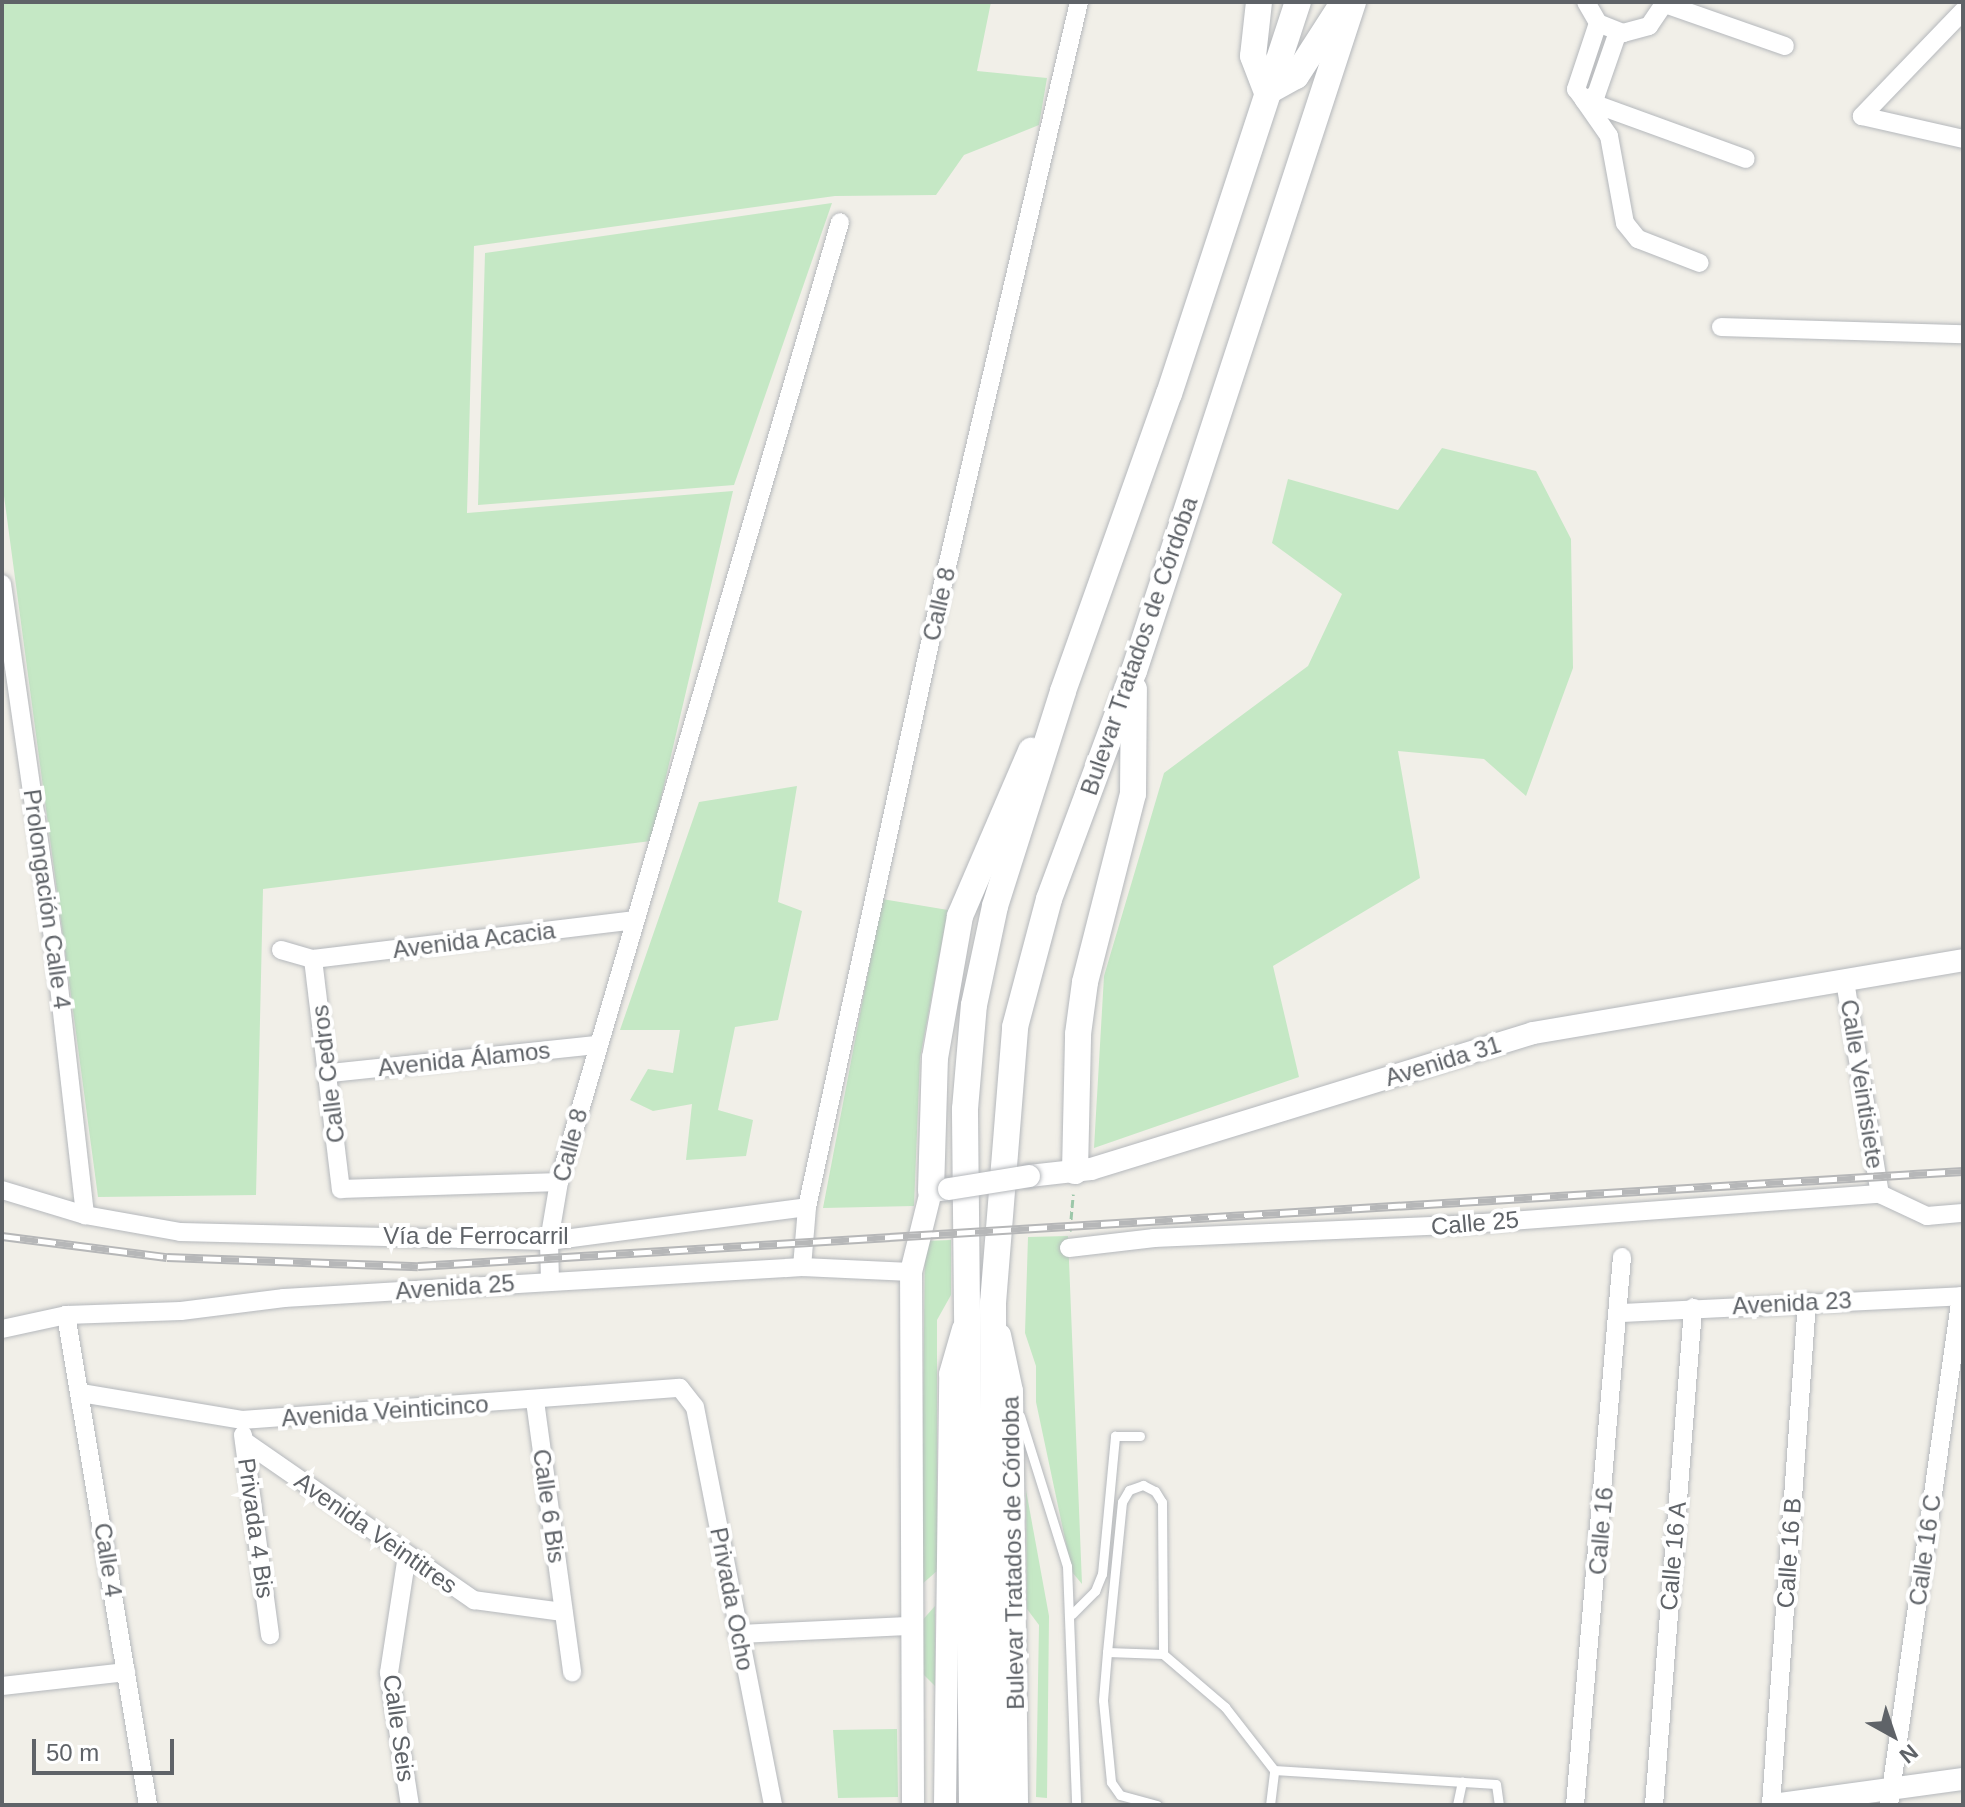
<!DOCTYPE html>
<meta charset="utf-8">
<style>
body{margin:0}
#map{position:relative;width:1965px;height:1807px;overflow:hidden;background:#f1efe8;font-family:Arial,sans-serif}
div>[style]{position:absolute}
.green>*{inset:0;background:#c5e8c5}
.path>*{height:3px;margin-top:-1.5px;transform-origin:0;background:repeating-linear-gradient(90deg,#9cc7a9 0 8px,transparent 0 12px)}
.roads{filter:drop-shadow(0 0 2px #b5b8bc) drop-shadow(0 0 2px #b5b8bc)}
.service>*{height:9px;margin:-4.5px;padding:0 4.5px;transform-origin:4.5px;border-radius:4.5px;background:#fff}
.minor>*{height:18px;margin:-9px;padding:0 9px;transform-origin:9px;border-radius:9px;background:#fff}
.tertiary>*{height:22px;margin:-11px;padding:0 11px;transform-origin:11px;border-radius:11px;background:#fff}
.secondary>*{height:26px;margin:-13px;padding:0 13px;transform-origin:13px;border-radius:13px;background:#fff}
.rail>*{height:9px;margin-top:-4.5px;transform-origin:0;background:repeating-linear-gradient(90deg,#fff 0 18px,#b6b7b8 0 36px);box-sizing:border-box;border-block:2px solid #b6b7b8}
.bridges{filter:drop-shadow(0 0 2px #b5b8bc) drop-shadow(0 0 2px #b5b8bc)}
.tertiary-bridge>*{height:22px;margin:-11px;padding:0 11px;transform-origin:11px;border-radius:11px;background:#fff}
span{translate:-50% -50%;white-space:nowrap;text-align:center;line-height:1.15;-webkit-text-stroke:8px #fff;paint-order:stroke}
.street-label{font-size:24px;color:#5f6368}
.frame{position:absolute;inset:0;border:4px solid #5f6368;pointer-events:none}
.north{position:absolute;left:1853px;top:1695px;width:80px;height:80px;-webkit-text-stroke:6px #fff;paint-order:stroke;rotate:140deg;font-size:22px;font-weight:700;line-height:32px;text-align:center;color:#5f6368}
.north::after{content:'';display:block;margin:auto;width:28px;height:36px;background:#5f6368;clip-path:polygon(50% 0,100% 100%,50% 72%,0 100%)}
.scale{position:absolute;left:32px;top:1739px;width:142px;height:36px;box-sizing:border-box;border:4px solid #5f6368;border-top:0;padding-left:10px;font-size:24px;line-height:28px;white-space:nowrap;color:#5f6368;-webkit-text-stroke:6px #fff;paint-order:stroke}
</style>
<div id="map">
<div class="green">
<div style="clip-path:polygon(2px 2px,991px 2px,977px 71px,1047px 78px,1039px 125px,964px 155px,936px 195px,835px 196px,474px 246px,467px 513px,733px 491px,651px 841px,263px 889px,256px 1195px,98px 1197px,2px 481px)"></div>
<div style="clip-path:polygon(832px 203px,734px 485px,478px 505px,485px 253px)"></div>
<div style="clip-path:polygon(1442px 448px,1536px 471px,1571px 539px,1573px 668px,1526px 796px,1484px 759px,1398px 751px,1420px 878px,1273px 966px,1299px 1077px,1094px 1148px,1104px 976px,1164px 773px,1308px 666px,1342px 594px,1272px 543px,1288px 479px,1398px 510px)"></div>
<div style="clip-path:polygon(797px 786px,778px 902px,802px 911px,778px 1020px,735px 1027px,718px 1110px,753px 1120px,746px 1156px,686px 1160px,692px 1104px,653px 1111px,630px 1100px,648px 1069px,673px 1073px,680px 1030px,620px 1030px,699px 802px)"></div>
<div style="clip-path:polygon(882px 899px,948px 910px,920px 1058px,914px 1206px,823px 1208px)"></div>
<div style="clip-path:polygon(1068px 1236px,1082px 1584px,1072px 1572px,1036px 1402px,1036px 1366px,1025px 1333px,1028px 1237px)"></div>
<div style="clip-path:polygon(951px 1240px,951px 1295px,937px 1320px,937px 1571px,921px 1585px,925px 1241px)"></div>
<div style="clip-path:polygon(1026px 1490px,1049px 1616px,1047px 1798px,1036px 1797px,1039px 1625px,1027px 1609px)"></div>
<div style="clip-path:polygon(935px 1606px,935px 1686px,920px 1671px,919px 1624px)"></div>
<div style="clip-path:polygon(897px 1729px,898px 1797px,838px 1798px,833px 1730px)"></div>
</div>
<div class="path">
<div style="left:1070px;top:1231px;width:37px;rotate:-85deg"></div>
</div>
<div class="roads">
<div class="service">
<div style="left:1020px;top:1416px;width:157px;rotate:72.6deg"></div>
<div style="left:1067px;top:1566px;width:239px;rotate:87.8deg"></div>
<div style="left:1072px;top:1614px;width:33px;rotate:-45deg"></div>
<div style="left:1095px;top:1591px;width:18px;rotate:-68deg"></div>
<div style="left:1102px;top:1574px;width:139px;rotate:-84.6deg"></div>
<div style="left:1115px;top:1436px;width:25px"></div>
<div style="left:1107px;top:1652px;width:151px;rotate:-84.3deg"></div>
<div style="left:1122px;top:1502px;width:14px;rotate:-60deg"></div>
<div style="left:1129px;top:1490px;width:15px;rotate:-20deg"></div>
<div style="left:1143px;top:1485px;width:13px;rotate:27deg"></div>
<div style="left:1155px;top:1491px;width:13px;rotate:58deg"></div>
<div style="left:1162px;top:1502px;width:152px;rotate:89.6deg"></div>
<div style="left:1163px;top:1654px;width:82px;rotate:40.5deg"></div>
<div style="left:1225px;top:1707px;width:80px;rotate:52.1deg"></div>
<div style="left:1274px;top:1770px;width:222px;rotate:3.6deg"></div>
<div style="left:1496px;top:1784px;width:21px;rotate:82deg"></div>
<div style="left:1157px;top:1805px;width:38px;rotate:-165deg"></div>
<div style="left:1120px;top:1795px;width:16px;rotate:-125deg"></div>
<div style="left:1111px;top:1782px;width:82px;rotate:-95.6deg"></div>
<div style="left:1103px;top:1700px;width:48px;rotate:-85.2deg"></div>
<div style="left:1107px;top:1652px;width:56px;rotate:2deg"></div>
<div style="left:1270px;top:1805px;width:35px;rotate:-83deg"></div>
<div style="left:1457px;top:1805px;width:24px;rotate:-78deg"></div>
</div>
<div class="minor">
<div style="left:1586px;top:2px;width:24px;rotate:60deg"></div>
<div style="left:1598px;top:23px;width:27px;rotate:22deg"></div>
<div style="left:1623px;top:33px;width:27px;rotate:-15deg"></div>
<div style="left:1649px;top:26px;width:29px;rotate:-56deg"></div>
<div style="left:1665px;top:4px;width:127px;rotate:19.3deg"></div>
<div style="left:1963px;top:11px;width:146px;rotate:133.9deg"></div>
<div style="left:1862px;top:116px;width:104px;rotate:12.8deg"></div>
<div style="left:1598px;top:23px;width:70px;rotate:108.4deg"></div>
<div style="left:1576px;top:89px;width:14px;rotate:54deg"></div>
<div style="left:1584px;top:100px;width:13px;rotate:-23deg"></div>
<div style="left:1596px;top:95px;width:67px;rotate:-70.8deg"></div>
<div style="left:1584px;top:100px;width:44px;rotate:55.2deg"></div>
<div style="left:1609px;top:136px;width:88px;rotate:79.6deg"></div>
<div style="left:1625px;top:223px;width:21px;rotate:51deg"></div>
<div style="left:1638px;top:239px;width:66px;rotate:21.2deg"></div>
<div style="left:1584px;top:100px;width:172px;rotate:20deg"></div>
<div style="left:1721px;top:327px;width:242px;rotate:1.7deg"></div>
<div style="left:2px;top:584px;width:371px;rotate:81.8deg"></div>
<div style="left:55px;top:951px;width:266px;rotate:83.5deg"></div>
<div style="left:281px;top:950px;width:33px;rotate:16deg"></div>
<div style="left:313px;top:959px;width:323px;rotate:-6.9deg"></div>
<div style="left:313px;top:959px;width:232px;rotate:83.1deg"></div>
<div style="left:341px;top:1189px;width:218px;rotate:-1.8deg"></div>
<div style="left:1845px;top:981px;width:216px;rotate:80.7deg"></div>
<div style="left:1880px;top:1194px;width:52px;rotate:25.1deg"></div>
<div style="left:1927px;top:1216px;width:36px;rotate:-5deg"></div>
<div style="left:330px;top:1073px;width:268px;rotate:-6deg"></div>
<div style="left:2px;top:1190px;width:87px;rotate:16.8deg"></div>
<div style="left:85px;top:1215px;width:97px;rotate:10.1deg"></div>
<div style="left:180px;top:1232px;width:369px;rotate:1.4deg"></div>
<div style="left:549px;top:1241px;width:260px;rotate:-7.5deg"></div>
<div style="left:1069px;top:1248px;width:86px;rotate:-6.7deg"></div>
<div style="left:1154px;top:1238px;width:301px;rotate:-2.5deg"></div>
<div style="left:1455px;top:1225px;width:426px;rotate:-4.2deg"></div>
<div style="left:802px;top:1267px;width:60px;rotate:-85.2deg"></div>
<div style="left:807px;top:1207px;width:634px;rotate:-77.7deg"></div>
<div style="left:942px;top:588px;width:602px;rotate:-76.84deg"></div>
<div style="left:550px;top:1282px;width:41px;rotate:-91.4deg"></div>
<div style="left:549px;top:1241px;width:60px;rotate:-80.4deg"></div>
<div style="left:559px;top:1182px;width:1000px;rotate:-73.68deg"></div>
<div style="left:1621px;top:1313px;width:342px;rotate:-2.8deg"></div>
<div style="left:66px;top:1315px;width:497px;rotate:80.5deg"></div>
<div style="left:2px;top:1329px;width:66px;rotate:-12.3deg"></div>
<div style="left:66px;top:1315px;width:115px;rotate:-2deg"></div>
<div style="left:181px;top:1311px;width:104px;rotate:-7.2deg"></div>
<div style="left:284px;top:1298px;width:519px;rotate:-3.42deg"></div>
<div style="left:802px;top:1267px;width:109px;rotate:2.6deg"></div>
<div style="left:81px;top:1393px;width:163px;rotate:9.5deg"></div>
<div style="left:242px;top:1420px;width:439px;rotate:-4.2deg"></div>
<div style="left:680px;top:1388px;width:24px;rotate:52deg"></div>
<div style="left:695px;top:1407px;width:406px;rotate:78.9deg"></div>
<div style="left:535px;top:1401px;width:274px;rotate:82.2deg"></div>
<div style="left:243px;top:1435px;width:202px;rotate:82.3deg"></div>
<div style="left:244px;top:1441px;width:280px;rotate:34.7deg"></div>
<div style="left:474px;top:1600px;width:90px;rotate:7.7deg"></div>
<div style="left:407px;top:1555px;width:119px;rotate:98.7deg"></div>
<div style="left:389px;top:1673px;width:134px;rotate:81deg"></div>
<div style="left:738px;top:1634px;width:171px;rotate:-2.7deg"></div>
<div style="left:2px;top:1686px;width:125px;rotate:-6.4deg"></div>
<div style="left:1575px;top:1805px;width:550px;rotate:-85.1deg"></div>
<div style="left:1654px;top:1805px;width:499px;rotate:-85.5deg"></div>
<div style="left:1771px;top:1805px;width:504px;rotate:-85.91deg"></div>
<div style="left:1889px;top:1805px;width:514px;rotate:-81.95deg"></div>
</div>
<div class="tertiary">
<div style="left:1029px;top:1176px;width:62px;rotate:-6.4deg"></div>
<div style="left:1091px;top:1169px;width:462px;rotate:-17.1deg"></div>
<div style="left:1533px;top:1033px;width:436px;rotate:-9.6deg"></div>
<div style="left:1000px;top:1335px;width:57px;rotate:77.9deg"></div>
<div style="left:1012px;top:1391px;width:414px;rotate:89.3deg"></div>
<div style="left:913px;top:1805px;width:533px;rotate:-90.21deg"></div>
<div style="left:911px;top:1272px;width:83px;rotate:-76.1deg"></div>
<div style="left:931px;top:1191px;width:18px;rotate:-6deg"></div>
<div style="left:945px;top:1805px;width:431px;rotate:-89.3deg"></div>
<div style="left:950px;top:1374px;width:47px;rotate:-73.9deg"></div>
<div style="left:1773px;top:1805px;width:192px;rotate:-7.8deg"></div>
</div>
<div class="secondary">
<div style="left:1259px;top:2px;width:54px;rotate:96.3deg"></div>
<div style="left:1253px;top:56px;width:39px;rotate:69deg"></div>
<div style="left:1267px;top:92px;width:33px;rotate:-29deg"></div>
<div style="left:1296px;top:76px;width:87px;rotate:-57.2deg"></div>
<div style="left:1075px;top:1171px;width:137px;rotate:-88.7deg"></div>
<div style="left:1078px;top:1034px;width:52px;rotate:-82.3deg"></div>
<div style="left:1085px;top:982px;width:194px;rotate:-75.7deg"></div>
<div style="left:1133px;top:794px;width:105px;rotate:-89.5deg"></div>
<div style="left:931px;top:1191px;width:133px;rotate:-88.3deg"></div>
<div style="left:935px;top:1058px;width:144px;rotate:-80deg"></div>
<div style="left:960px;top:916px;width:180px;rotate:-66.7deg"></div>
<div style="left:972px;top:1805px;width:696px;rotate:-90.58deg"></div>
<div style="left:965px;top:1109px;width:104px;rotate:-85.1deg"></div>
<div style="left:974px;top:1005px;width:101px;rotate:-78deg"></div>
<div style="left:995px;top:906px;width:225px;rotate:-72.4deg"></div>
<div style="left:1063px;top:691px;width:315px;rotate:-70.4deg"></div>
<div style="left:1169px;top:394px;width:413px;rotate:-71.8deg"></div>
<div style="left:995px;top:1805px;width:502px;rotate:-90.23deg"></div>
<div style="left:993px;top:1303px;width:277px;rotate:-85.4deg"></div>
<div style="left:1015px;top:1027px;width:132px;rotate:-75.1deg"></div>
<div style="left:1049px;top:899px;width:243px;rotate:-69.6deg"></div>
<div style="left:1134px;top:671px;width:704px;rotate:-71.87deg"></div>
</div>
</div>
<div class="rail">
<div style="left:2px;top:1236px;width:166px;rotate:7.3deg"></div>
<div style="left:167px;top:1257px;width:251px;rotate:2.1deg"></div>
<div style="left:418px;top:1266px;width:1548px;rotate:-3.52deg"></div>
</div>
<div class="bridges">
<div class="tertiary-bridge">
<div style="left:949px;top:1189px;width:81px;rotate:-9.2deg"></div>
</div>
</div>
<div class="street-label">
<span style="left:939px;top:604px;rotate:-77deg">Calle 8</span>
<span style="left:1139px;top:646px;rotate:-71deg">Bulevar Tratados de Córdoba</span>
<span style="left:47px;top:899px;rotate:82deg">Prolongación Calle 4</span>
<span style="left:474px;top:940px;rotate:-7deg">Avenida Acacia</span>
<span style="left:464px;top:1059px;rotate:-6deg">Avenida Álamos</span>
<span style="left:1443px;top:1061px;rotate:-17deg">Avenida 31</span>
<span style="left:328px;top:1074px;rotate:-97deg">Calle Cedros</span>
<span style="left:1862px;top:1084px;rotate:81deg">Calle Veintisiete</span>
<span style="left:570px;top:1145px;rotate:-75deg">Calle 8</span>
<span style="left:1475px;top:1223px;rotate:-5deg">Calle 25</span>
<span style="left:476px;top:1236px">Vía de Ferrocarril</span>
<span style="left:455px;top:1287px;rotate:-4deg">Avenida 25</span>
<span style="left:1792px;top:1303px;rotate:-3deg">Avenida 23</span>
<span style="left:385px;top:1411px;rotate:-4deg">Avenida Veinticinco</span>
<span style="left:549px;top:1506px;rotate:82deg">Calle 6 Bis</span>
<span style="left:256px;top:1528px;rotate:82deg">Privada 4 Bis</span>
<span style="left:1601px;top:1531px;rotate:-85deg">Calle 16</span>
<span style="left:376px;top:1533px;rotate:35deg">Avenida Veintitres</span>
<span style="left:1925px;top:1550px;rotate:-82deg">Calle 16 C</span>
<span style="left:1013px;top:1553px;rotate:-91deg">Bulevar Tratados de Córdoba</span>
<span style="left:1789px;top:1553px;rotate:-86deg">Calle 16 B</span>
<span style="left:1673px;top:1556px;rotate:-85deg">Calle 16 A</span>
<span style="left:108px;top:1560px;rotate:81deg">Calle 4</span>
<span style="left:732px;top:1599px;rotate:79deg">Privada Ocho</span>
<span style="left:399px;top:1728px;rotate:82deg">Calle Seis</span>
</div>
<div class="frame"></div>
<div class="north">N</div>
<div class="scale">50 m</div>
</div>
